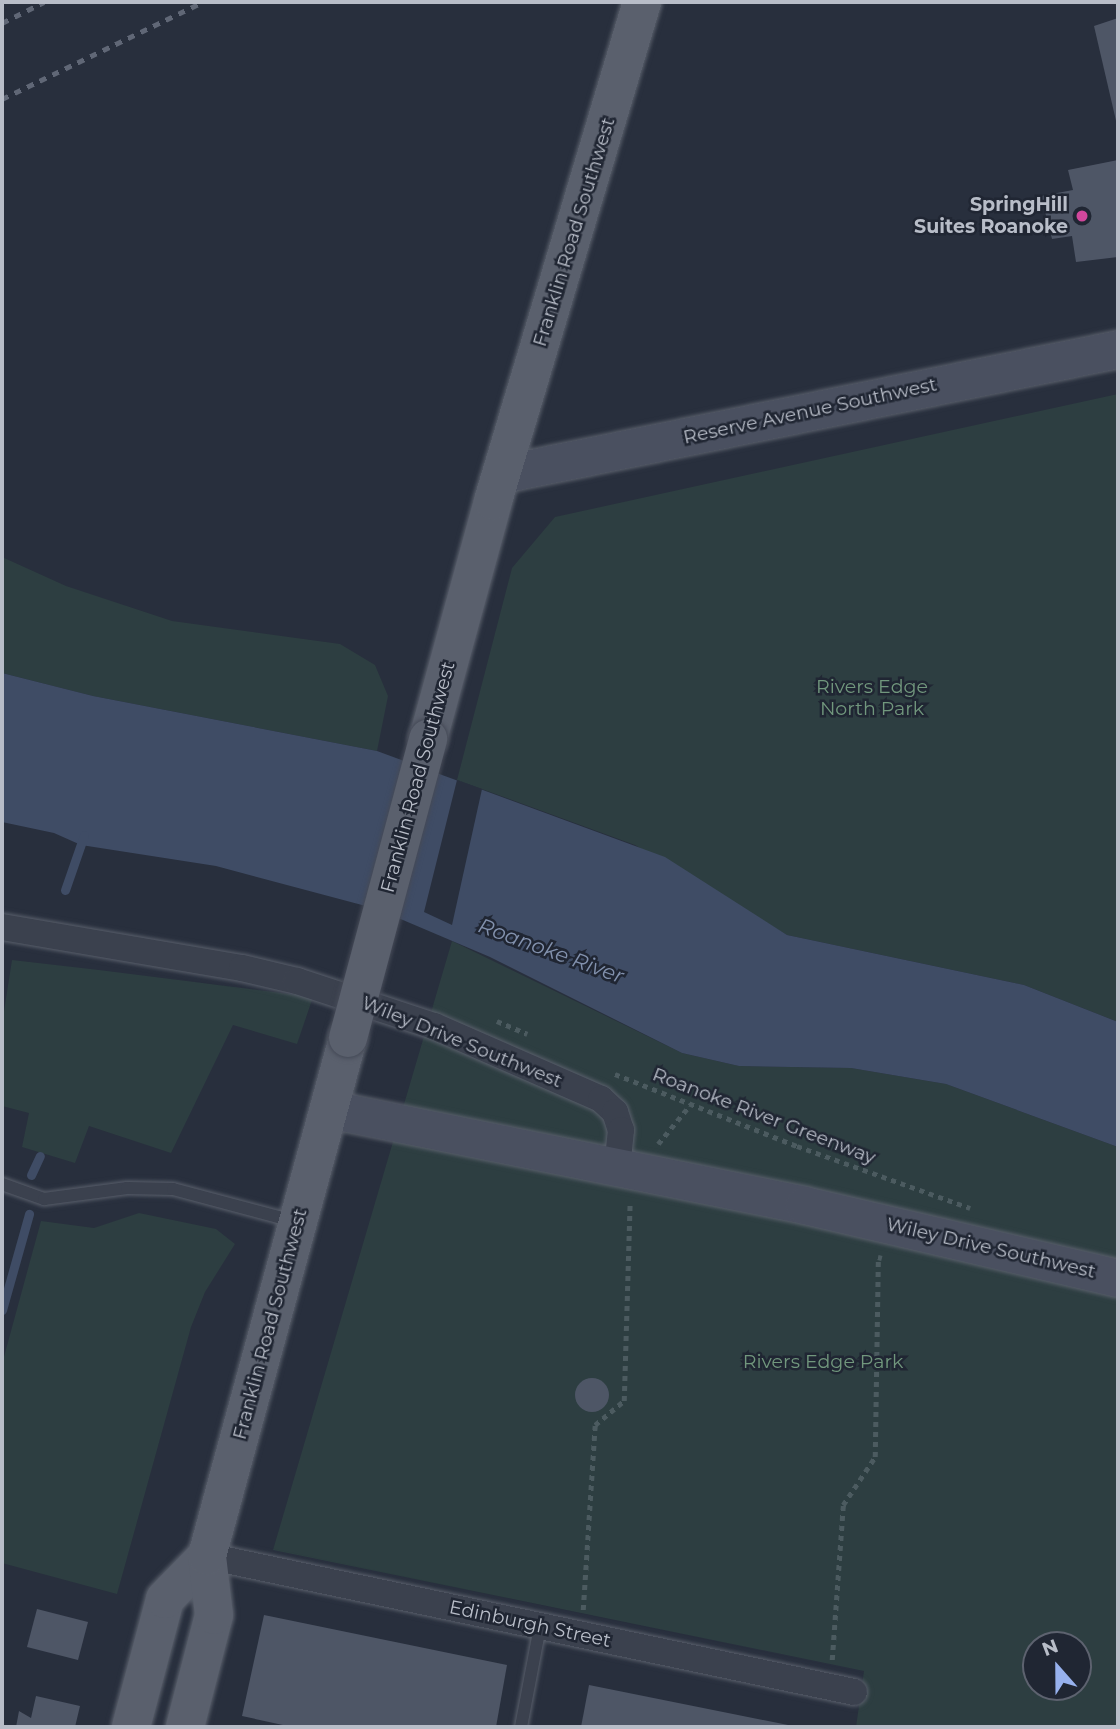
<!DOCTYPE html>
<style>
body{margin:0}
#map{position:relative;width:1120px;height:1729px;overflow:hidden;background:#282f3d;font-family:Montserrat,sans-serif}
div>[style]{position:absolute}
.green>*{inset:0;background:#2d3e41}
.water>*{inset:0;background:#3f4c65}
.pier>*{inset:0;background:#282f3d}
.stream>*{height:9px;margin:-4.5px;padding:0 4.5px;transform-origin:4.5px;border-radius:4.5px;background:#3f4c65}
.building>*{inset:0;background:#4e5666}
.round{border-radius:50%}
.path>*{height:4.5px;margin-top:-2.25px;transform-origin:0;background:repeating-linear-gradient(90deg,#4c5b60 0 5px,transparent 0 10px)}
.roads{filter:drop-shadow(0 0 2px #595f6b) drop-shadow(0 0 2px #595f6b)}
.lane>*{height:12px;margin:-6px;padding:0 6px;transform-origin:6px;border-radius:6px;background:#3b414e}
.street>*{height:26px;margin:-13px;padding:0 13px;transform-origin:13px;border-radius:13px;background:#3b414e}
.secondary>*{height:37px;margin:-18.5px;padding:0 18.5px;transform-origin:18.5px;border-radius:18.5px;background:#4a5060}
.primary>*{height:38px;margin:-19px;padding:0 19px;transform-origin:19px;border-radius:19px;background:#5a606d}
.rail>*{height:5px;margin-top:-2.5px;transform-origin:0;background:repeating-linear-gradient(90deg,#606776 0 7px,transparent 0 14px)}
.bridges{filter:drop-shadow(0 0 2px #454a57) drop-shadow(0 0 2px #454a57)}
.primary-bridge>*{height:38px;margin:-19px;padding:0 19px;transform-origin:19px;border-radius:19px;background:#5a606d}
.dots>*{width:19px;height:19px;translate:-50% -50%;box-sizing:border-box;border:4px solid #202633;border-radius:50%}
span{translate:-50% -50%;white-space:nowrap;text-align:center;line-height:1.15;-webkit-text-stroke:5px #202633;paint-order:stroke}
.poi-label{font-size:19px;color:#b8bdc8;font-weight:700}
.right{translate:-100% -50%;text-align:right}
.street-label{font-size:19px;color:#b8bdc8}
.park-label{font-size:19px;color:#71977d}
.water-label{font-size:21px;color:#8291ad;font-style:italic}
.frame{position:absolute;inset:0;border:4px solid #b8bdc8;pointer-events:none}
.north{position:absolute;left:1022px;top:1631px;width:70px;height:70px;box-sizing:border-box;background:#202633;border:2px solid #5d626f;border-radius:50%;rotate:339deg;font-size:19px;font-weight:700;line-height:28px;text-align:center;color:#b8bdc8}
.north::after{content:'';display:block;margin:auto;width:24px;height:32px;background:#97b1ee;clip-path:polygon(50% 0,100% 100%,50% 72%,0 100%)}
</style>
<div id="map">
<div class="green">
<div style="clip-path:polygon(1118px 394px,1118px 1022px,1024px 985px,787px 935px,635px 845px,457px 780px,512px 568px,555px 517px)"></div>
<div style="clip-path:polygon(2px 557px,66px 586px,172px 621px,340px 644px,375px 665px,388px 696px,377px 751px,93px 696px,2px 673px)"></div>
<div style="clip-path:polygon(evenodd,452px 941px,682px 1053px,739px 1066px,851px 1068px,946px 1084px,1118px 1147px,1118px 1727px,856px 1727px,864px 1671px,273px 1550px,452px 941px,1036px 1645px,1078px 1645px,1078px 1687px,1036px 1687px,1036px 1645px)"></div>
<div style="clip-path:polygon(12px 960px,99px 970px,313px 997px,297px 1044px,233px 1025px,171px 1153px,89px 1126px,75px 1163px,22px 1147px,29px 1113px,2px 1106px,2px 1024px)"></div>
<div style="clip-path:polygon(139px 1213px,216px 1229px,235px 1244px,205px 1292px,191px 1327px,117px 1594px,2px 1563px,2px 1364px,41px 1221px,94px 1228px)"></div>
</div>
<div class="water">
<div style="clip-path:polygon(2px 673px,93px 696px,377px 751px,665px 857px,787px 935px,1024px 985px,1118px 1022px,1118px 1147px,946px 1084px,851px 1068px,739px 1066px,682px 1053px,490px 957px,377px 909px,216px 866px,81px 845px,54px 833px,2px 822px)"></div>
</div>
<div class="pier">
<div style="clip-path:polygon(457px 780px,482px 789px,452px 925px,424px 912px)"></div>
</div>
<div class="stream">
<div style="left:65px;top:890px;width:58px;rotate:-70.9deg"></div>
<div style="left:31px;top:1175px;width:21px;rotate:-65deg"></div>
<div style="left:2px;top:1310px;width:100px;rotate:-74.3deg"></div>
</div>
<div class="building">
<div style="clip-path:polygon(1118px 18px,1118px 125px,1117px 125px,1094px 26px)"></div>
<div style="clip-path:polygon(1118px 160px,1118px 257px,1076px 262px,1072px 236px,1052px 239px,1041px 196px,1073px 190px,1068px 170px)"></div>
<div class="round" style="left:575px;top:1378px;width:34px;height:34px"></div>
<div style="clip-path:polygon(37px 1609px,88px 1622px,78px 1660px,27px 1647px)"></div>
<div style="clip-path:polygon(264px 1615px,507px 1665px,496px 1727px,292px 1727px,242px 1716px)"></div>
<div style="clip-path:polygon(589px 1685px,793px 1726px,793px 1727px,581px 1727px)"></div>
<div style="clip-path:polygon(36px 1696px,80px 1706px,75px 1727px,16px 1727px,19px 1711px,31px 1718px)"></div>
</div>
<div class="path">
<div style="left:497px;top:1021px;width:33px;rotate:23deg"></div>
<div style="left:615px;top:1074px;width:196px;rotate:21.6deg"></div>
<div style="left:797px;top:1146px;width:184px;rotate:19.7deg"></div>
<div style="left:658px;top:1144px;width:52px;rotate:-50.5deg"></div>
<div style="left:583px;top:1610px;width:185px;rotate:-86.3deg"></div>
<div style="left:595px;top:1425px;width:38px;rotate:-40deg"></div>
<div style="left:624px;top:1401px;width:198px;rotate:-88.3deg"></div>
<div style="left:832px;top:1660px;width:155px;rotate:-85.9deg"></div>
<div style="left:843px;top:1505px;width:58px;rotate:-56.3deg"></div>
<div style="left:875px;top:1457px;width:200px;rotate:-89.1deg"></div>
<div style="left:878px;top:1257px;width:4px;rotate:14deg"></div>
</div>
<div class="roads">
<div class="lane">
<div style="left:2px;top:1184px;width:45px;rotate:19.7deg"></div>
<div style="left:44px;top:1199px;width:84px;rotate:-7.5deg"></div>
<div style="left:127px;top:1188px;width:46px;rotate:1.2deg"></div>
<div style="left:173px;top:1189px;width:124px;rotate:14.9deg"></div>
<div style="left:521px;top:1727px;width:103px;rotate:-79.3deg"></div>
</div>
<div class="street">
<div style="left:2px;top:927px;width:243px;rotate:9.7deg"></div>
<div style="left:242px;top:968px;width:57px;rotate:13.3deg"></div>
<div style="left:297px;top:981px;width:144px;rotate:18.2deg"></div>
<div style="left:434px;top:1026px;width:182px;rotate:23.6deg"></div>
<div style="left:601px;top:1099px;width:19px;rotate:43deg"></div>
<div style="left:615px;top:1112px;width:19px;rotate:72deg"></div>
<div style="left:621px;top:1130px;width:36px;rotate:96deg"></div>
<div style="left:207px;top:1556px;width:661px;rotate:11.87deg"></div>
</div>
<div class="secondary">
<div style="left:502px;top:474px;width:629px;rotate:-11.47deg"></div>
<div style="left:329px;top:1109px;width:485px;rotate:11.4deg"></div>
<div style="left:804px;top:1205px;width:322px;rotate:13.1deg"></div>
</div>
<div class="primary">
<div style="left:428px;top:739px;width:247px;rotate:-74.7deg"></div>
<div style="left:493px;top:501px;width:521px;rotate:-73.37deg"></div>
<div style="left:131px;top:1727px;width:132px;rotate:-75.1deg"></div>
<div style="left:165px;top:1599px;width:60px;rotate:-45.7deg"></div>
<div style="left:185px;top:1727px;width:116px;rotate:-75.5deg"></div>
<div style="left:214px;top:1615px;width:59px;rotate:-96.8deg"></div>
<div style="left:207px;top:1556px;width:537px;rotate:-74.77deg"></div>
</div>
</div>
<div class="rail">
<div style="left:2px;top:23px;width:47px;rotate:-26.6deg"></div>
<div style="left:2px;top:99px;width:223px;rotate:-25.8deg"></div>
</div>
<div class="bridges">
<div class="primary-bridge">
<div style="left:348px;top:1038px;width:310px;rotate:-75deg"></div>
</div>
</div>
<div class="dots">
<div style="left:1082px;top:216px;background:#d1479c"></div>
</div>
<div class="poi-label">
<span class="right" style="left:1068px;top:216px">SpringHill<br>Suites Roanoke</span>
</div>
<div class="street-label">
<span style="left:574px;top:232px;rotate:-73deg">Franklin Road Southwest</span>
<span style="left:810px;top:411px;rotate:-12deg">Reserve Avenue Southwest</span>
<span style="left:418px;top:777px;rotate:-75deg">Franklin Road Southwest</span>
<span style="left:462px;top:1042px;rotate:22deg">Wiley Drive Southwest</span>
<span style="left:764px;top:1116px;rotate:21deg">Roanoke River Greenway</span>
<span style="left:991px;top:1248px;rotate:13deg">Wiley Drive Southwest</span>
<span style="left:270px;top:1324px;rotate:-75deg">Franklin Road Southwest</span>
<span style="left:530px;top:1624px;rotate:12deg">Edinburgh Street</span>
</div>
<div class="park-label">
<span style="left:872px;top:698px">Rivers Edge<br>North Park</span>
<span style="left:823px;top:1362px">Rivers Edge Park</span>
</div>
<div class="water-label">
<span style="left:551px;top:951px;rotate:20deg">Roanoke River</span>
</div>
<div class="frame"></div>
<div class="north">N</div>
</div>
